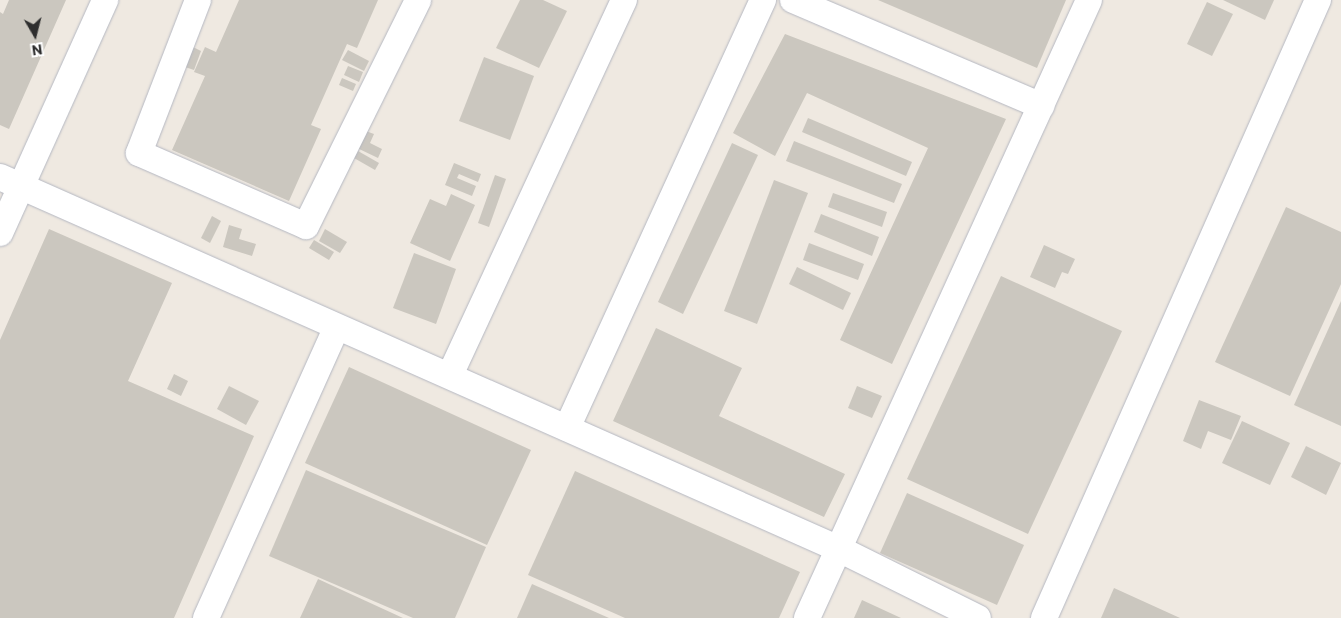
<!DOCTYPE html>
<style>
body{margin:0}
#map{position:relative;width:1341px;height:618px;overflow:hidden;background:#efe9e1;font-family:Commissioner,sans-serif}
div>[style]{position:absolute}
.building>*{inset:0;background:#cbc7bf}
.roads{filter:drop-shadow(0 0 1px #b4b7c1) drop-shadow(0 0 1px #b4b7c1)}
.minor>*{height:26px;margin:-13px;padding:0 13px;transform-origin:13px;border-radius:13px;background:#fff}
span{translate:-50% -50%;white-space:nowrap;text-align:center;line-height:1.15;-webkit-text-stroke:5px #fff;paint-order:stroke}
.north{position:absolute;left:10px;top:10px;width:50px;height:50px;-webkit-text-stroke:4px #fff;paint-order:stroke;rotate:172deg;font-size:14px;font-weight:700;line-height:20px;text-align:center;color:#2e2e2e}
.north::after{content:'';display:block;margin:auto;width:18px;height:22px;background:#2e2e2e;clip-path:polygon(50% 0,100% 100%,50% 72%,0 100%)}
</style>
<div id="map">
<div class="building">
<div style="clip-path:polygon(9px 0,66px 0,9px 129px,0 125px,0 12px,3px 14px)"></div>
<div style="clip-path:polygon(239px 0,378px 0,357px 48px,347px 44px,311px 125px,321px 129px,289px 201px,172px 150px,205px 76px,194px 72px,205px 47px,216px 52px)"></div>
<div style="clip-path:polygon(520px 0,543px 0,567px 11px,539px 68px,496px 48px)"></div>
<div style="clip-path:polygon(878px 0,1066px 0,1037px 68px)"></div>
<div style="clip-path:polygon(1223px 0,1274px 0,1265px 20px)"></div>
<div style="clip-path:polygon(1207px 2px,1233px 14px,1212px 56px,1187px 44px)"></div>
<div style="clip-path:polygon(785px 34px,1006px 119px,892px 364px,840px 340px,928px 148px,807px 93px,775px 156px,733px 133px)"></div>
<div style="clip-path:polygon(193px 47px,201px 51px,194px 70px,185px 67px)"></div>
<div style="clip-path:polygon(348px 50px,369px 61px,364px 71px,342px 60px)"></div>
<div style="clip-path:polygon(484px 57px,534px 76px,510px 140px,459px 121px)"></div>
<div style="clip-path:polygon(348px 66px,363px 72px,359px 82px,344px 75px)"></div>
<div style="clip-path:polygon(342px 78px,356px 84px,353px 91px,339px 85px)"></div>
<div style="clip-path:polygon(808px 118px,912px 162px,906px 176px,802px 132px)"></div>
<div style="clip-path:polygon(363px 130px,374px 134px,370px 143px,382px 149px,378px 158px,355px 147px)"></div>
<div style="clip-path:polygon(794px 141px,902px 184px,894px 203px,786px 161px)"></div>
<div style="clip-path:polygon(732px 143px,758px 155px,683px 314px,658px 302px)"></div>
<div style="clip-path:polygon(358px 151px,379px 163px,375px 170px,354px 158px)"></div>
<div style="clip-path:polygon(454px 163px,481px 174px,478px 182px,459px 174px,457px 178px,476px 186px,472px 196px,445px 185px)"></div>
<div style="clip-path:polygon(495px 175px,506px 179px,489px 227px,478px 223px)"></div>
<div style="clip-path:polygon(774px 180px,808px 193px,757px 324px,724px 311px)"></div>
<div style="clip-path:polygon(833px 193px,887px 212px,882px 227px,828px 207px)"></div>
<div style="clip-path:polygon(451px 194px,475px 205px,450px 261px,410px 243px,430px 199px,446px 206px)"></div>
<div style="clip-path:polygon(1286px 207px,1341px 232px,1341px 284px,1290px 396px,1215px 362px)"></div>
<div style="clip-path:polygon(821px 214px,879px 237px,872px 256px,814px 232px)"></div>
<div style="clip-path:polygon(212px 216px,221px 221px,210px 243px,201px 238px)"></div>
<div style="clip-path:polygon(229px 225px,242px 229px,239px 239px,256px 244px,252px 256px,223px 247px)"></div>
<div style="clip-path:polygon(49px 229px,172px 283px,128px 381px,254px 436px,174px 618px,0 618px,0 340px)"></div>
<div style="clip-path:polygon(325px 229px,347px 242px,340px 253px,319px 241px)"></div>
<div style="clip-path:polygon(314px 240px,334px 252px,329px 260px,309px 248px)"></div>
<div style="clip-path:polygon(809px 243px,864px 264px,858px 280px,803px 260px)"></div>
<div style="clip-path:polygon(1044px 245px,1075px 259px,1068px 274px,1062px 272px,1055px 288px,1030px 277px)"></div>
<div style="clip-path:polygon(414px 253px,456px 269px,436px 324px,393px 308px)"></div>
<div style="clip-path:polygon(797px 267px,851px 293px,843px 310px,789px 284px)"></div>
<div style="clip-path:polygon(1001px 276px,1122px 331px,1028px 534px,907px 479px)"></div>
<div style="clip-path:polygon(1341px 301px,1341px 426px,1294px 405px)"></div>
<div style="clip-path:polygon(656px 328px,742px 368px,719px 416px,845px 474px,824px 517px,613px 421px)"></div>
<div style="clip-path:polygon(349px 367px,531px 450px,487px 545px,305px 463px)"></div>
<div style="clip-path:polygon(174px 374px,188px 381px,181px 396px,167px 389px)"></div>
<div style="clip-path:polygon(229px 386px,259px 401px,246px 425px,217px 409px)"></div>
<div style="clip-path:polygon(857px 386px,882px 396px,872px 418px,848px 408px)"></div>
<div style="clip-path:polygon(1199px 400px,1241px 416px,1231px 440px,1208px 431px,1201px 449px,1183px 441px)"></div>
<div style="clip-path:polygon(1242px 421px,1290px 443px,1270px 485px,1222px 463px)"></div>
<div style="clip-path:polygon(1306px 446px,1341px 463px,1326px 495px,1291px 477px)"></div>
<div style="clip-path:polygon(306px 470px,486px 547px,455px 618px,413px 618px,269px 556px)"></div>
<div style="clip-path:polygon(575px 471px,800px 572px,779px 618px,625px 618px,528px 575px)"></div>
<div style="clip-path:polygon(907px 493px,1024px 545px,997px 605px,880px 553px)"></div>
<div style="clip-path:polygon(318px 579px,403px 618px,300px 618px)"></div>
<div style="clip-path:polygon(532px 584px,609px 618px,517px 618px)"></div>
<div style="clip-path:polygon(1114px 588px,1180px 618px,1101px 618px)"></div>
<div style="clip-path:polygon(862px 600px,901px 618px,854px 618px)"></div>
</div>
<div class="roads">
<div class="minor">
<div style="left:198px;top:0;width:164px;rotate:111.1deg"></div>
<div style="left:139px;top:153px;width:182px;rotate:23.6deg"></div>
<div style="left:306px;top:226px;width:252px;rotate:-63.6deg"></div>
<div style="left:793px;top:0;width:270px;rotate:23.1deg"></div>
<div style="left:0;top:177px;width:918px;rotate:23.91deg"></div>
<div style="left:839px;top:549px;width:155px;rotate:26.4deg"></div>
<div style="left:0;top:233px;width:256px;rotate:-65.7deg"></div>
<div style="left:450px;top:375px;width:413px;rotate:-65.1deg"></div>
<div style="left:567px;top:428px;width:471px;rotate:-65.4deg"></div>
<div style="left:206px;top:618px;width:319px;rotate:-65.8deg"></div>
<div style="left:807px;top:618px;width:679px;rotate:-65.47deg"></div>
<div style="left:1044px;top:618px;width:676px;rotate:-66.09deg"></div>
</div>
</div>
<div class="north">N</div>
</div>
